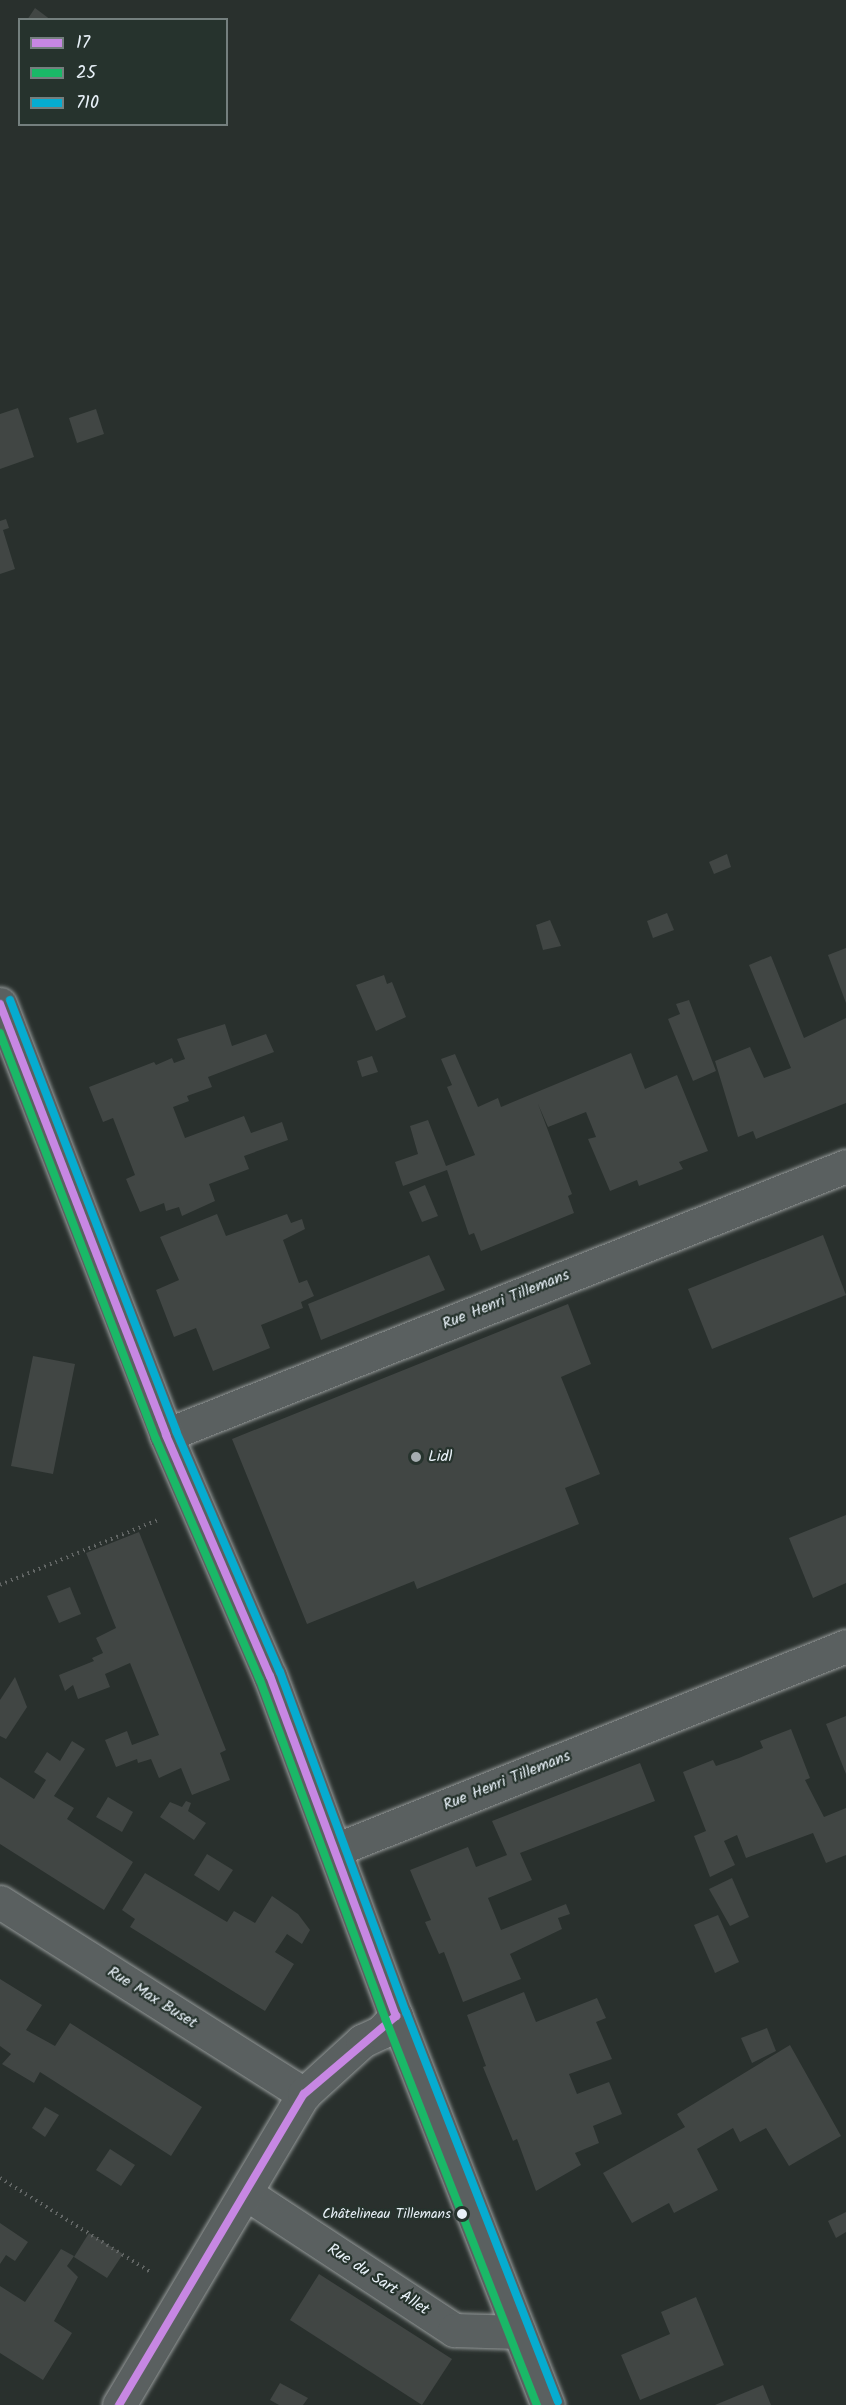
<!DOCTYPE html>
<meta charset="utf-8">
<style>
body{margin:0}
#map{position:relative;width:846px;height:2405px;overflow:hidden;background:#29302d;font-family:Kalam,sans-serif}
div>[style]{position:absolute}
.building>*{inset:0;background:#414644}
.path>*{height:4px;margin-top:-2px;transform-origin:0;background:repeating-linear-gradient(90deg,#626665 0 1.5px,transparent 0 6px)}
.roads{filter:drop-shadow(0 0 2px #959a9a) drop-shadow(0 0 2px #959a9a)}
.street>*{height:33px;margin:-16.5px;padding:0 16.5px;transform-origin:16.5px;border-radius:16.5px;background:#5a6060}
.secondary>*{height:33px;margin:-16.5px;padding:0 16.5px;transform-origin:16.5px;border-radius:16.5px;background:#5a6060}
.bus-1>*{height:8px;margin:-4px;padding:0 4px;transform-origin:4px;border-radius:4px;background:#c787e3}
.bus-2>*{height:8px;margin:-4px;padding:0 4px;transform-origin:4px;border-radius:4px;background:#1ab867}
.bus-3>*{height:8px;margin:-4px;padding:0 4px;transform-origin:4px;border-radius:4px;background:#06acd0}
.dots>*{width:16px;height:16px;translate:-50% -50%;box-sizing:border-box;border:3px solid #26332d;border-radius:50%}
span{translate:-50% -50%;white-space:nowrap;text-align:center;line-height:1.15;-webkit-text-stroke:4.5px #26332d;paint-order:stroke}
.bus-label{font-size:14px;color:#e8f1f8}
.right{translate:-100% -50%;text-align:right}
.street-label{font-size:16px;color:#e8f1f8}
.poi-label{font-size:16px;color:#e8f1f8}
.left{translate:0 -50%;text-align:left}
.legend{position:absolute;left:18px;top:18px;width:210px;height:108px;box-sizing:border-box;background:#26332d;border:2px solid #747f7e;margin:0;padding:8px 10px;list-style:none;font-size:18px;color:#e8f1f8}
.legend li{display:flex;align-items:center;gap:12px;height:30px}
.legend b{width:30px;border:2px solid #747f7e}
</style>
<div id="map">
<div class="building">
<div style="clip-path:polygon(35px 8px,51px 20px,27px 20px)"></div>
<div style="clip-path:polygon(18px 408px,34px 457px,0 469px,0 414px)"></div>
<div style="clip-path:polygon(96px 409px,104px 434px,77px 443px,69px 418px)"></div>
<div style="clip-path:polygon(6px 519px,9px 528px,3px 530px,15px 569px,0 574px,0 521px)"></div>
<div style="clip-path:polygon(727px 854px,731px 867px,714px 874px,709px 862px)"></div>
<div style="clip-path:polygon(667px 913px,674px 930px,653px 938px,647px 921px)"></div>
<div style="clip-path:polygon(550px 920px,561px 946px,543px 950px,536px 925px)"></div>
<div style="clip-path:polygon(846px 948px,846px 1003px,828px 955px)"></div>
<div style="clip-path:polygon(771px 956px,804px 1038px,846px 1018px,846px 1103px,756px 1139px,753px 1131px,738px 1137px,715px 1061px,750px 1047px,764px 1078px,791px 1068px,749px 965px)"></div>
<div style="clip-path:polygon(384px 975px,387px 984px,392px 982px,406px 1017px,376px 1031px,356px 985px)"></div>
<div style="clip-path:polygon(689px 1000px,716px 1071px,693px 1081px,668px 1019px,680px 1014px,676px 1004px)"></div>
<div style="clip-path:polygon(225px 1024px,232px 1046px,266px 1034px,274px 1052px,208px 1077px,212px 1087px,187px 1096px,189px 1101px,173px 1107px,185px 1138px,244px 1116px,251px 1133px,282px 1122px,288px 1140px,244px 1156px,249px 1169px,209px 1184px,215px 1201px,182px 1216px,179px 1207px,166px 1211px,164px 1203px,140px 1212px,126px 1179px,135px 1175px,113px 1118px,103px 1122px,89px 1087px,154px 1062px,156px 1065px,172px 1058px,174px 1063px,185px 1059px,177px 1039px)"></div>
<div style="clip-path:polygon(631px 1053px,645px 1089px,677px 1075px,708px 1151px,679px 1162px,683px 1169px,639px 1186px,637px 1180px,610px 1191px,588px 1139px,596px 1137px,586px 1112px,548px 1127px,538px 1104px,572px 1194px,568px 1196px,574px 1213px,481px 1251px,474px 1233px,469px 1235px,447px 1170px,403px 1186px,395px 1162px,418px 1154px,410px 1126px,428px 1120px,446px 1166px,475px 1155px,447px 1087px,452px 1085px,441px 1059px,455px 1054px,478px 1107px,498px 1098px,501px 1107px)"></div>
<div style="clip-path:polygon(372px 1056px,378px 1072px,362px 1077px,357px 1061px)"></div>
<div style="clip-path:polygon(425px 1185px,438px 1216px,422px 1222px,409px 1192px)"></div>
<div style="clip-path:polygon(217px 1214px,226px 1236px,287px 1214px,291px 1223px,302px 1219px,305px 1229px,283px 1240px,299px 1283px,307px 1280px,314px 1296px,301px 1302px,303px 1308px,261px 1325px,270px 1348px,213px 1371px,196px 1328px,174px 1337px,156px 1290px,179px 1280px,160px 1237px)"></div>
<div style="clip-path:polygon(823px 1235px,846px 1295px,712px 1349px,688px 1289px)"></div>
<div style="clip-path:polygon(429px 1255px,445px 1290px,321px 1340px,308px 1304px)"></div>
<div style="clip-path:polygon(568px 1304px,591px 1364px,561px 1377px,600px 1474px,565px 1488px,579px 1524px,417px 1589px,414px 1581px,307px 1624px,232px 1439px)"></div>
<div style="clip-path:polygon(33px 1356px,75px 1364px,53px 1474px,11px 1466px)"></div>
<div style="clip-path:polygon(846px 1515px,846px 1583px,813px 1598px,789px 1538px)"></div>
<div style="clip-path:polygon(139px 1532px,226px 1750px,220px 1753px,230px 1780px,192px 1795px,181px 1768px,159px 1778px,151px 1759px,138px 1763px,137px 1759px,116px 1767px,105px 1740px,127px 1731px,132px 1745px,159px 1735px,130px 1663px,105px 1674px,110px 1687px,78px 1699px,73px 1685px,65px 1691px,59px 1675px,94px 1661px,92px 1658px,103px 1653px,96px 1638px,116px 1628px,86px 1553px)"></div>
<div style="clip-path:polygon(70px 1587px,81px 1614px,59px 1623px,47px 1596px)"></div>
<div style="clip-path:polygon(15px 1677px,27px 1707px,6px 1739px,0 1736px,0 1700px)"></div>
<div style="clip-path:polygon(846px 1716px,846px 1774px,826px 1724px)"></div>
<div style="clip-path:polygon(791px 1729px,810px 1778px,805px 1780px,824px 1817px,846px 1808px,846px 1855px,826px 1863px,813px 1833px,746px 1858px,737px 1835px,724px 1841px,735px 1865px,710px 1877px,694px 1836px,706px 1831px,683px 1772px,713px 1760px,716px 1766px,739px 1758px,763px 1748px,760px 1741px)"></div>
<div style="clip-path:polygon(72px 1741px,85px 1749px,54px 1796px,74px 1808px,67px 1819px,133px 1862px,104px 1910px,0 1844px,0 1777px,34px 1799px,46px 1780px,34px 1772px,47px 1752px,60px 1761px)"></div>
<div style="clip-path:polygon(640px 1763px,655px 1801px,520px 1853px,532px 1880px,488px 1898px,501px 1930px,566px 1904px,570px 1914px,558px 1918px,562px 1929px,510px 1954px,521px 1979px,463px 2002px,444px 1952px,439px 1954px,425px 1922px,431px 1920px,410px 1870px,468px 1847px,476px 1867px,507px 1855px,492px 1821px)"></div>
<div style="clip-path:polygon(108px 1797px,133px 1812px,122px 1832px,96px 1817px)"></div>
<div style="clip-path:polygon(186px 1801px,191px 1803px,188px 1811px,206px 1823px,194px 1840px,160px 1817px,170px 1802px,182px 1807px)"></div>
<div style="clip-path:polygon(207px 1854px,233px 1870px,219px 1891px,194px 1875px)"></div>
<div style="clip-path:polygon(145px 1873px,227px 1922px,234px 1911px,255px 1923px,272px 1896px,298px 1914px,310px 1930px,302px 1944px,287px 1934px,275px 1952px,294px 1964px,265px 2011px,130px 1927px,135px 1919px,122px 1910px)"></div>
<div style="clip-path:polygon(732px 1878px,749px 1917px,730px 1926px,709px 1889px)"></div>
<div style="clip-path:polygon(718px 1915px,739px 1962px,715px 1973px,694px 1925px)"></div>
<div style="clip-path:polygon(0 1979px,42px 2005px,26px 2030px,55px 2046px,70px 2023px,202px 2107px,171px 2156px,40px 2072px,34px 2083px,2px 2064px,11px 2054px,0 2046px)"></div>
<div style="clip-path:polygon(524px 1992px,536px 2022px,597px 1998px,606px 2018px,596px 2022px,612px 2059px,569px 2074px,577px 2094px,609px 2082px,622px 2114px,593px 2126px,599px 2143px,575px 2153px,581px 2165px,536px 2191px,517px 2139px,513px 2141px,483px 2067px,486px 2066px,467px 2015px)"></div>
<div style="clip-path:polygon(767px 2028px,776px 2051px,752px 2063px,741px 2038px)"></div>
<div style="clip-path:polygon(790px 2045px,841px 2136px,789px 2166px,766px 2128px,740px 2142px,733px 2128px,697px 2149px,718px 2190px,674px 2213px,669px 2203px,632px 2223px,603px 2173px,685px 2127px,677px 2114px)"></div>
<div style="clip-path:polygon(45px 2107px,59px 2115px,45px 2137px,32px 2128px)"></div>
<div style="clip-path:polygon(110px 2149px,135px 2165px,121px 2186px,96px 2170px)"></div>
<div style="clip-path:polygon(846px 2212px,846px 2232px,836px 2238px,828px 2221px)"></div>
<div style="clip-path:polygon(0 2223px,28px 2242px,15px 2261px,6px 2255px,0 2264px)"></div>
<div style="clip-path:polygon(89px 2233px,123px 2254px,107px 2278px,74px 2257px)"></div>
<div style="clip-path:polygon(61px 2249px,74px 2256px,67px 2266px,78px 2277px,54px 2321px,72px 2333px,43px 2380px,0 2353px,0 2286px,25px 2302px)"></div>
<div style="clip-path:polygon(319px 2274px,452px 2359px,422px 2405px,290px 2320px)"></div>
<div style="clip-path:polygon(696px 2297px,724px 2365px,640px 2400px,621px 2355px,670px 2334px,661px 2312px)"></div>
<div style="clip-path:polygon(280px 2383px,308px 2398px,303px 2405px,279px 2405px,270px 2400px)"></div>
<div style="clip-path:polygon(763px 2385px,771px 2405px,715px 2405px)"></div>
</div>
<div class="path">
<div style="left:0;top:1585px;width:173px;rotate:-22.4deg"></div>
<div style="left:0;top:2178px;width:179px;rotate:32deg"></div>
</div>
<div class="roads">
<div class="street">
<div style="left:166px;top:1435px;width:731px;rotate:-21.58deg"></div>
<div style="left:335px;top:1850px;width:550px;rotate:-21.76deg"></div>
<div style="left:0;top:1902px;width:360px;rotate:32.3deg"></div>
<div style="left:247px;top:2194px;width:248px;rotate:33.3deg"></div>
<div style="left:454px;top:2330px;width:65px;rotate:1.8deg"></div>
<div style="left:119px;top:2405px;width:362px;rotate:-59.3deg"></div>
<div style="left:304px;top:2094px;width:79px;rotate:-42.4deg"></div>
<div style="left:362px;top:2041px;width:21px;rotate:-25deg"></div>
<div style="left:381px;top:2032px;width:22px;rotate:-47deg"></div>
</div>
<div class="secondary">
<div style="left:0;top:1004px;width:462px;rotate:68.9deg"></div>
<div style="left:166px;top:1435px;width:262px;rotate:66.7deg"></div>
<div style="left:270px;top:1676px;width:363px;rotate:69.7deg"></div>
<div style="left:396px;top:2016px;width:418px;rotate:68.7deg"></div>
</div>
</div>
<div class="bus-1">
<div style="left:0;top:1004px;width:462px;rotate:68.9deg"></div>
<div style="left:166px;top:1435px;width:262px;rotate:66.7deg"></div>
<div style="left:270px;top:1676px;width:363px;rotate:69.7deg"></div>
<div style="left:119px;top:2405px;width:362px;rotate:-59.3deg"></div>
<div style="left:304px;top:2094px;width:121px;rotate:-40.3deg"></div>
</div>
<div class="bus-2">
<div style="left:0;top:1033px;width:435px;rotate:69deg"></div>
<div style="left:156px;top:1439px;width:262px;rotate:66.7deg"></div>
<div style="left:260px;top:1680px;width:363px;rotate:69.7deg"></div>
<div style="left:386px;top:2020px;width:414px;rotate:68.6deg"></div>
</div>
<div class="bus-3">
<div style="left:10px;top:1000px;width:462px;rotate:68.9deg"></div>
<div style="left:176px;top:1431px;width:262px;rotate:66.7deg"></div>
<div style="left:280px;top:1672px;width:363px;rotate:69.7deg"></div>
<div style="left:406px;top:2012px;width:418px;rotate:68.7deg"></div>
</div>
<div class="dots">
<div style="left:416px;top:1457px;background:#a5adb1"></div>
<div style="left:462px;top:2214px;background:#e8f1f8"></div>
</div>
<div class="bus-label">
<span class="right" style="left:451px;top:2214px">Châtelineau Tillemans</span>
</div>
<div class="street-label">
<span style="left:506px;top:1300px;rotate:-22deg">Rue Henri Tillemans</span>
<span style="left:507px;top:1781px;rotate:-22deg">Rue Henri Tillemans</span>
<span style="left:152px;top:1998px;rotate:32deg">Rue Max Buset</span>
<span style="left:378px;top:2280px;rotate:33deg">Rue du Sart Allet</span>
</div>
<div class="poi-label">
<span class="left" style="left:428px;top:1457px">Lidl</span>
</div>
<ul class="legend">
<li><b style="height:8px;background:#c787e3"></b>17</li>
<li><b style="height:8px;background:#1ab867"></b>25</li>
<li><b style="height:8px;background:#06acd0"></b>710</li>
</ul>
</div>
